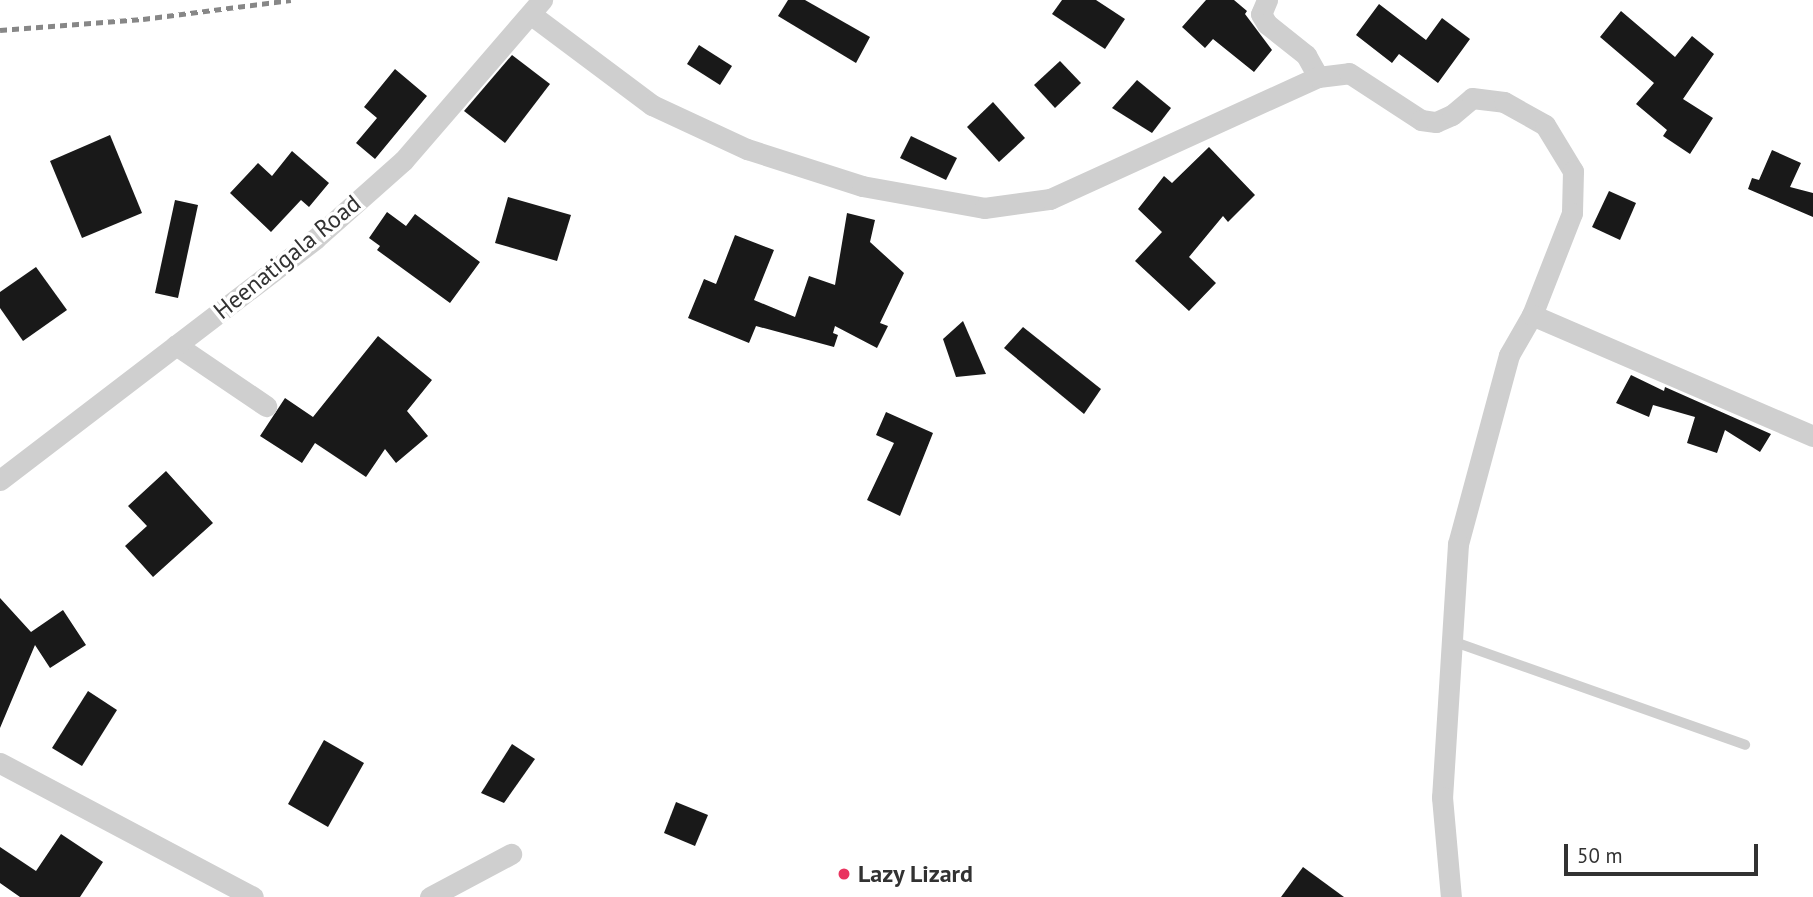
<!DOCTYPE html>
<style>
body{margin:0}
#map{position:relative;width:1813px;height:897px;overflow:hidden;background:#fff;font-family:"PT Sans",sans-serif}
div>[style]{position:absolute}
.building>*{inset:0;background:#191919}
.lane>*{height:10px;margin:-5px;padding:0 5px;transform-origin:5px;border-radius:5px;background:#cfcfcf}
.street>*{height:21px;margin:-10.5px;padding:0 10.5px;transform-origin:10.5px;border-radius:10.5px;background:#cfcfcf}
.rail>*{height:5px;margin-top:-2.5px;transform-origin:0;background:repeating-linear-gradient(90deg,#878787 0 7px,transparent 0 12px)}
.dots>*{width:19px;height:19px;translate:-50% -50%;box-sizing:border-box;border:4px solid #fff;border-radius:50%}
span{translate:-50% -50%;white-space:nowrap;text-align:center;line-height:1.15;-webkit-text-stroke:7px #fff;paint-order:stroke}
.street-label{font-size:24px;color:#323232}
.poi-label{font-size:24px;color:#323232;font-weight:700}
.left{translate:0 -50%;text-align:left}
.scale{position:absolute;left:1564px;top:844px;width:194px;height:32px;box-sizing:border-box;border:4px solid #323232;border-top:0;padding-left:9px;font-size:21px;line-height:24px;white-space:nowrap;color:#323232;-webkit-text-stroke:5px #fff;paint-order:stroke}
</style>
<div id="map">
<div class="building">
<div style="clip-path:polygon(788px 0,805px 0,870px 37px,856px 63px,778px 16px)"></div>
<div style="clip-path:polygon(1062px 0,1096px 0,1125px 19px,1105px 49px,1052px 14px)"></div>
<div style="clip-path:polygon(1206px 0,1234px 0,1247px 11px,1245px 14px,1272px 50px,1254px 72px,1213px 39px,1205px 48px,1182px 27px)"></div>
<div style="clip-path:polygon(1379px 4px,1426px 40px,1442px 18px,1470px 39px,1438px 83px,1399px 54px,1392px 63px,1356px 35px)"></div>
<div style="clip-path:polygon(1621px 11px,1675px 57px,1692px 36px,1714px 54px,1683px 99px,1713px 118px,1690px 154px,1663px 136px,1667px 130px,1636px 104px,1654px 83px,1600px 37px)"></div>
<div style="clip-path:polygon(699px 45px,732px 66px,720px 85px,687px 64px)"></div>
<div style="clip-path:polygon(512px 55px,550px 84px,505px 143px,464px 111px)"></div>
<div style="clip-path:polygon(1060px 61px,1081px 83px,1055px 108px,1034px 85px)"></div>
<div style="clip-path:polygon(395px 69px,427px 96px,375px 159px,356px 143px,377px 118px,364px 107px)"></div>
<div style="clip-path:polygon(1137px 80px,1171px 108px,1152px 133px,1112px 108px)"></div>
<div style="clip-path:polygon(993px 102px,1025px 138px,999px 162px,967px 127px)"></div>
<div style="clip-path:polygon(110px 135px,142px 213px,82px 238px,50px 161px)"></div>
<div style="clip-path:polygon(911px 136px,957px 158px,946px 180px,900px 158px)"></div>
<div style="clip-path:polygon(1209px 147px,1255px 195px,1228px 222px,1223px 216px,1189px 257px,1216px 283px,1189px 311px,1135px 261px,1162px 232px,1138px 209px,1164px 176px,1172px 183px)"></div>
<div style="clip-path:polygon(1772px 150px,1801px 163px,1790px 187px,1813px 193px,1813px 217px,1748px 189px,1752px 178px,1759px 180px)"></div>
<div style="clip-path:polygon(292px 151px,329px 183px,309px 207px,301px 200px,271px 232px,230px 193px,258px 163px,272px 176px)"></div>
<div style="clip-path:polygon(1609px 191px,1636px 203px,1620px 240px,1592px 227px)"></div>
<div style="clip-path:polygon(508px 197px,571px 215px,557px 261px,495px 243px)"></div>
<div style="clip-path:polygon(175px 200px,198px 205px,178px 298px,155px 293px)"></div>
<div style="clip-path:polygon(387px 212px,406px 226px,415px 214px,480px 262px,450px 303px,377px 250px,380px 246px,369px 238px)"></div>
<div style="clip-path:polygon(847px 213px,875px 220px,870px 242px,904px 273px,880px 323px,888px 326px,877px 348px,835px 326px,833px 333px,838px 335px,834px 347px,756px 326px,749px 343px,688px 318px,704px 279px,716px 284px,735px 235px,774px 250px,754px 300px,795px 317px,809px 276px,835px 285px)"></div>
<div style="clip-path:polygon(36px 267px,67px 310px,23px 341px,0 308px,0 292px)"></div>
<div style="clip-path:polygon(963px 321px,986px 374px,956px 377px,943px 339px)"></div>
<div style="clip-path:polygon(1023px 327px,1101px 389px,1084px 414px,1004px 348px)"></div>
<div style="clip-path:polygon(378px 336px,432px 380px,407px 411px,428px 436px,396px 463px,385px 449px,366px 477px,315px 443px,302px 463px,260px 436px,285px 398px,313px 417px)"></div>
<div style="clip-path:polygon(1631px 375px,1664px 391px,1665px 387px,1771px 434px,1760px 452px,1725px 430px,1717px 453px,1687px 443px,1695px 417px,1653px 405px,1649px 417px,1616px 403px)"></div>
<div style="clip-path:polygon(886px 412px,933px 433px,900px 516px,867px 500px,894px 443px,876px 435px)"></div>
<div style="clip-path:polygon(166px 471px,213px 523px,153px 577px,125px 546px,147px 526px,128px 506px)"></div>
<div style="clip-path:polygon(0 598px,31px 632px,63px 610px,86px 645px,50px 668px,35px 645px,0 728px)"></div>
<div style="clip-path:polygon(88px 691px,117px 710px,82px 766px,52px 748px)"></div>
<div style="clip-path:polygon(324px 740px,364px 763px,328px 827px,288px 804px)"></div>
<div style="clip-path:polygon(512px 744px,535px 759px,504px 803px,481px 793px)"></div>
<div style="clip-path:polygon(676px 802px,708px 815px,695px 846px,664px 833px)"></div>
<div style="clip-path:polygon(61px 834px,103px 862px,80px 897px,20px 897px,0 883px,0 847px,36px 871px)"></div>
<div style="clip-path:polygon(1303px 867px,1344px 897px,1281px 897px)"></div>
</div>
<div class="lane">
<div style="left:1452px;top:641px;width:311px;rotate:19.5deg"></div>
</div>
<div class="street">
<div style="left:1267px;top:0;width:15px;rotate:113deg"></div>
<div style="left:1261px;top:14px;width:12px;rotate:59deg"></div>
<div style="left:1267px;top:24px;width:50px;rotate:38.5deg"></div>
<div style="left:1306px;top:55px;width:25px;rotate:61deg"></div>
<div style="left:533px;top:16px;width:149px;rotate:36.8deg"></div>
<div style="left:652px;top:105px;width:105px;rotate:24.9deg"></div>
<div style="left:747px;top:149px;width:121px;rotate:17.8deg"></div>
<div style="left:862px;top:186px;width:124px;rotate:10.2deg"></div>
<div style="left:984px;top:208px;width:67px;rotate:-7.8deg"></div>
<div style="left:1050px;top:199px;width:294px;rotate:-24.5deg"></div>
<div style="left:1318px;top:77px;width:31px;rotate:-7deg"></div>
<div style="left:1349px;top:73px;width:86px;rotate:33.1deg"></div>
<div style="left:1421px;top:120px;width:15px;rotate:8deg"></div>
<div style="left:1436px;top:122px;width:17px;rotate:-24deg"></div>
<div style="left:1452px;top:115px;width:26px;rotate:-40deg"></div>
<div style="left:1472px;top:98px;width:32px;rotate:7deg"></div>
<div style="left:1504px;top:102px;width:47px;rotate:29.3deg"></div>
<div style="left:1545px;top:125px;width:54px;rotate:58.7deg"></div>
<div style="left:1573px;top:171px;width:42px;rotate:91.4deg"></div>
<div style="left:1572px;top:213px;width:110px;rotate:111.4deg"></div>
<div style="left:1532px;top:315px;width:46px;rotate:119.9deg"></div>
<div style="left:1509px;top:355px;width:196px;rotate:105.1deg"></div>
<div style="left:1458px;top:544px;width:254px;rotate:93.6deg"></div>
<div style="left:1442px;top:797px;width:100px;rotate:84.9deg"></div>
<div style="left:1532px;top:315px;width:306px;rotate:23.3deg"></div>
<div style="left:176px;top:345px;width:109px;rotate:34.1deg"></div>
<div style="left:0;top:480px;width:397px;rotate:-37.4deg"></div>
<div style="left:315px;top:239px;width:118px;rotate:-41.6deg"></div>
<div style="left:403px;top:161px;width:213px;rotate:-49.2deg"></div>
<div style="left:0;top:763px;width:286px;rotate:27.9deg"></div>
<div style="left:430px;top:897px;width:92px;rotate:-28deg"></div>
</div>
<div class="rail">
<div style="left:0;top:30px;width:143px;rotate:-4.4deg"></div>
<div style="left:143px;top:19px;width:149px;rotate:-7.3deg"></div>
</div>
<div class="dots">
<div style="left:844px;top:874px;background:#e9345f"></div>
</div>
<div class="street-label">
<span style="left:287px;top:257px;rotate:-39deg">Heenatigala Road</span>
</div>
<div class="poi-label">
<span class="left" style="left:858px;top:874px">Lazy Lizard</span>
</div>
<div class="scale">50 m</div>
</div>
